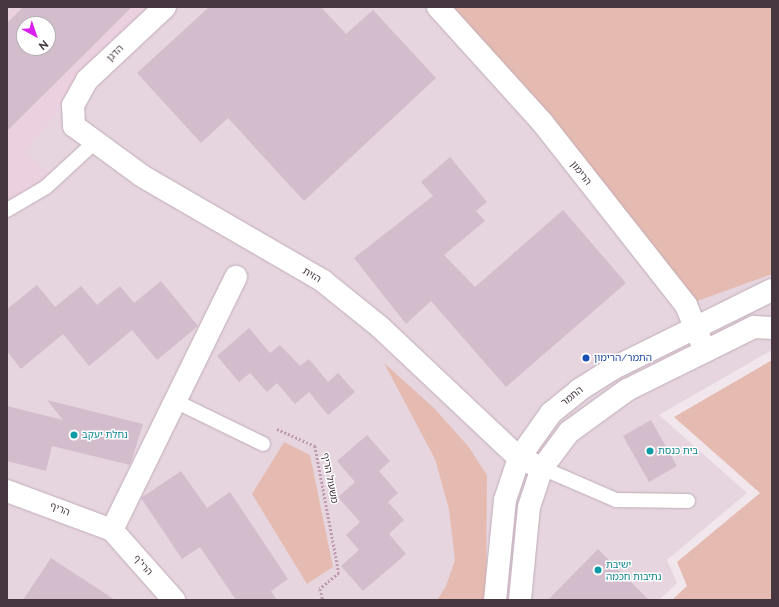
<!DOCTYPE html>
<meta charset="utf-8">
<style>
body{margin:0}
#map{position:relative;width:779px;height:607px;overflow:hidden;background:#f2e6ed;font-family:Raleway,"Noto Sans Hebrew",sans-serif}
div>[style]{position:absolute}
.residential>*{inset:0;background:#e6d5df}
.education>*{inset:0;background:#ebd1df}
.green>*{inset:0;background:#e5bbb1}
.building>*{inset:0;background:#d3bccb}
.path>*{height:2.5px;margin-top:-1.25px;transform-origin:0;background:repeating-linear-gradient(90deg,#be9bb1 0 2px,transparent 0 4px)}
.roads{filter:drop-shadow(0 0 1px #c0acb9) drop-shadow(0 0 1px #c0acb9)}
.service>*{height:14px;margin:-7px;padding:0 7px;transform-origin:7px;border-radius:7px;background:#fff}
.minor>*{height:22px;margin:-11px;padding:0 11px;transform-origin:11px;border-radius:11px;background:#fff}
.dots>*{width:11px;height:11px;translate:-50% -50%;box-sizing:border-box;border:2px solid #fff;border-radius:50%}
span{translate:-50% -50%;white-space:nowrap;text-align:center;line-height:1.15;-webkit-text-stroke:3px #fff;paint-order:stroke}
.street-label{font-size:10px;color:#453640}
.transit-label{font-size:10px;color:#164399}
.left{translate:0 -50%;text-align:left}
.culture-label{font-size:10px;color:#0d838f}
.frame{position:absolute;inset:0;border:8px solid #453640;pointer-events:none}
.north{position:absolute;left:16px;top:16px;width:40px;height:40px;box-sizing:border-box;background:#fff;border:1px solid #b5afb3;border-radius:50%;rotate:140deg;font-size:11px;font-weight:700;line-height:16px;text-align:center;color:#453640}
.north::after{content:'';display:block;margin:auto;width:14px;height:18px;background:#da20ef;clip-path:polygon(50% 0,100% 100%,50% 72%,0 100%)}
</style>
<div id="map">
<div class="residential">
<div style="clip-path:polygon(evenodd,7px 7px,772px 7px,772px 350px,659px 415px,747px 493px,667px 560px,677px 583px,659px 600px,7px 600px,7px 7px,24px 24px,48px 24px,48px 48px,24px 48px,24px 24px)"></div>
</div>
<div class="education">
<div style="clip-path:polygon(evenodd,15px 7px,147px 7px,24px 153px,52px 174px,7px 202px,7px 14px,15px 7px,24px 24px,48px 24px,48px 48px,24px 48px,24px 24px)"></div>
</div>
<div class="green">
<div style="clip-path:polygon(438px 7px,772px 7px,772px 274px,686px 305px)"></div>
<div style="clip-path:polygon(772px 360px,772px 600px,672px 600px,687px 586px,677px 562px,760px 493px,674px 417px)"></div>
<div style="clip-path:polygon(384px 363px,434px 408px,468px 446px,487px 475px,486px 600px,437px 600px,446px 586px,455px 560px,449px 509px,435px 459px)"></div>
<div style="clip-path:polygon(284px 442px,310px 455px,333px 567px,307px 584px,252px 494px)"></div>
</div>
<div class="building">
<div style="clip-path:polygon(evenodd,23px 7px,132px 7px,7px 131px,7px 23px,23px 7px,24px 24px,48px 24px,48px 48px,24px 48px,24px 24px)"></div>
<div style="clip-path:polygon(209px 7px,321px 7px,346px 34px,373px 10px,436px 78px,304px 201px,228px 118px,201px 143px,137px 73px)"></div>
<div style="clip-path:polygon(450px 157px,487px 202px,476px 211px,485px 221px,444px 255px,475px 287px,563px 210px,626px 283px,506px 387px,431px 301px,406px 324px,354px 258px,433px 196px,421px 182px)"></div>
<div style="clip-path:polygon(161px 281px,198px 326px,157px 360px,132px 330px,89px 366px,63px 334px,21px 369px,7px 351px,7px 309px,37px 285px,55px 307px,81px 286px,97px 305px,120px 286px,134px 303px)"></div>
<div style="clip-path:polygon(249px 328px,270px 353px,280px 345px,300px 366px,309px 359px,328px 382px,338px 373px,355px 392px,328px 415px,309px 392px,295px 404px,277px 383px,267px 392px,250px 373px,239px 382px,217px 356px)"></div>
<div style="clip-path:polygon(47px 400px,143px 424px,130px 465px,52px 446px,46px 471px,7px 461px,7px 406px,63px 420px)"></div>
<div style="clip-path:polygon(651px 420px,677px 466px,649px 482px,623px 436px)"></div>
<div style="clip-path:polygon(367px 435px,390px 461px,379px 471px,398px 493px,388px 502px,404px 520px,389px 534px,406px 554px,363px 591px,341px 566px,359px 550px,346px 535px,360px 522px,338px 497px,355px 482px,337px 461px)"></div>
<div style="clip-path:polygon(181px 471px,207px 508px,230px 492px,288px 579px,271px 591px,277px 600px,236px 600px,200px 547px,182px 559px,141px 498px)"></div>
<div style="clip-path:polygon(598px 549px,649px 600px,548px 600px)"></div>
<div style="clip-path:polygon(51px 558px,115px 600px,23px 600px)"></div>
</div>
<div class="path">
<div style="left:277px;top:429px;width:42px;rotate:24.1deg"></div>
<div style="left:315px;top:446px;width:129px;rotate:79.3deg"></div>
<div style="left:339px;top:573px;width:25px;rotate:140deg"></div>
<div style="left:320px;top:589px;width:11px;rotate:75deg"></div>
</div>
<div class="roads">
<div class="service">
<div style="left:7px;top:210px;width:45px;rotate:-30.5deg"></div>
<div style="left:46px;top:187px;width:67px;rotate:-42.6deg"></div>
<div style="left:175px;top:401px;width:98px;rotate:26deg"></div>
<div style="left:542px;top:468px;width:81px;rotate:23.4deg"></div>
<div style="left:616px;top:500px;width:72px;rotate:0.8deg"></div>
</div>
<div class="minor">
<div style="left:165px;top:7px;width:107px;rotate:136.9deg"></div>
<div style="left:87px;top:80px;width:29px;rotate:119deg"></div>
<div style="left:73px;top:105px;width:21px;rotate:87deg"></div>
<div style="left:74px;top:126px;width:84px;rotate:36.3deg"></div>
<div style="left:142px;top:176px;width:209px;rotate:30.1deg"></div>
<div style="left:323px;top:281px;width:73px;rotate:38.9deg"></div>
<div style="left:380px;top:327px;width:191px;rotate:43.3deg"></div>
<div style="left:519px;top:458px;width:25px;rotate:23deg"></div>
<div style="left:438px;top:7px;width:155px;rotate:47.9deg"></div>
<div style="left:542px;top:122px;width:233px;rotate:51.8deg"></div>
<div style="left:686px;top:305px;width:50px;rotate:67.6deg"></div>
<div style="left:7px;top:491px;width:112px;rotate:20.4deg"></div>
<div style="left:112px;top:530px;width:94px;rotate:48.5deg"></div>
<div style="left:112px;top:530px;width:282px;rotate:-63.9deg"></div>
<div style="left:495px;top:600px;width:100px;rotate:-84.3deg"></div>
<div style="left:505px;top:500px;width:44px;rotate:-71.6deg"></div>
<div style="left:519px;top:458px;width:55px;rotate:-54.6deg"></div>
<div style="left:551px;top:413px;width:36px;rotate:-39deg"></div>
<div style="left:579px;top:390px;width:41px;rotate:-32.2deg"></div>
<div style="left:614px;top:368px;width:176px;rotate:-26.3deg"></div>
<div style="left:520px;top:600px;width:93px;rotate:-84.5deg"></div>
<div style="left:529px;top:507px;width:41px;rotate:-71.6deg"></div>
<div style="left:542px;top:468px;width:45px;rotate:-53.1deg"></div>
<div style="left:569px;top:432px;width:72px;rotate:-35.9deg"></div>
<div style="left:627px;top:390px;width:142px;rotate:-26.4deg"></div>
<div style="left:754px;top:327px;width:18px;rotate:3deg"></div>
</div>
</div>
<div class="dots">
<div style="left:586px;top:358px;background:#1a4fb4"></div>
<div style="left:74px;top:435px;background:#0f9aa8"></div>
<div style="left:650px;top:451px;background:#0f9aa8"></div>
<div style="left:598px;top:570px;background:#0f9aa8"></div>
</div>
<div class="street-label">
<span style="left:115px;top:53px;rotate:-45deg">הדגן</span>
<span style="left:581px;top:173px;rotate:52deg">הרימון</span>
<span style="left:312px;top:275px;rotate:31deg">הזית</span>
<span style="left:572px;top:396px;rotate:-38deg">התמר</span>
<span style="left:330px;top:478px;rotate:79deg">משעול הריף</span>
<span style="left:60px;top:509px;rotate:21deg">הריף</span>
<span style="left:143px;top:565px;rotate:48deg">הרי"ף</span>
</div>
<div class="transit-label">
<span class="left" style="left:594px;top:358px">התמר/הרימון</span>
</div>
<div class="culture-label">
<span class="left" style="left:82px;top:435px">נחלת יעקב</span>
<span class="left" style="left:658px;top:451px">בית כנסת</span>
<span class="left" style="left:606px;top:570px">ישיבת<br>נתיבות חכמה</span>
</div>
<div class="frame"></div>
<div class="north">N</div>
</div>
